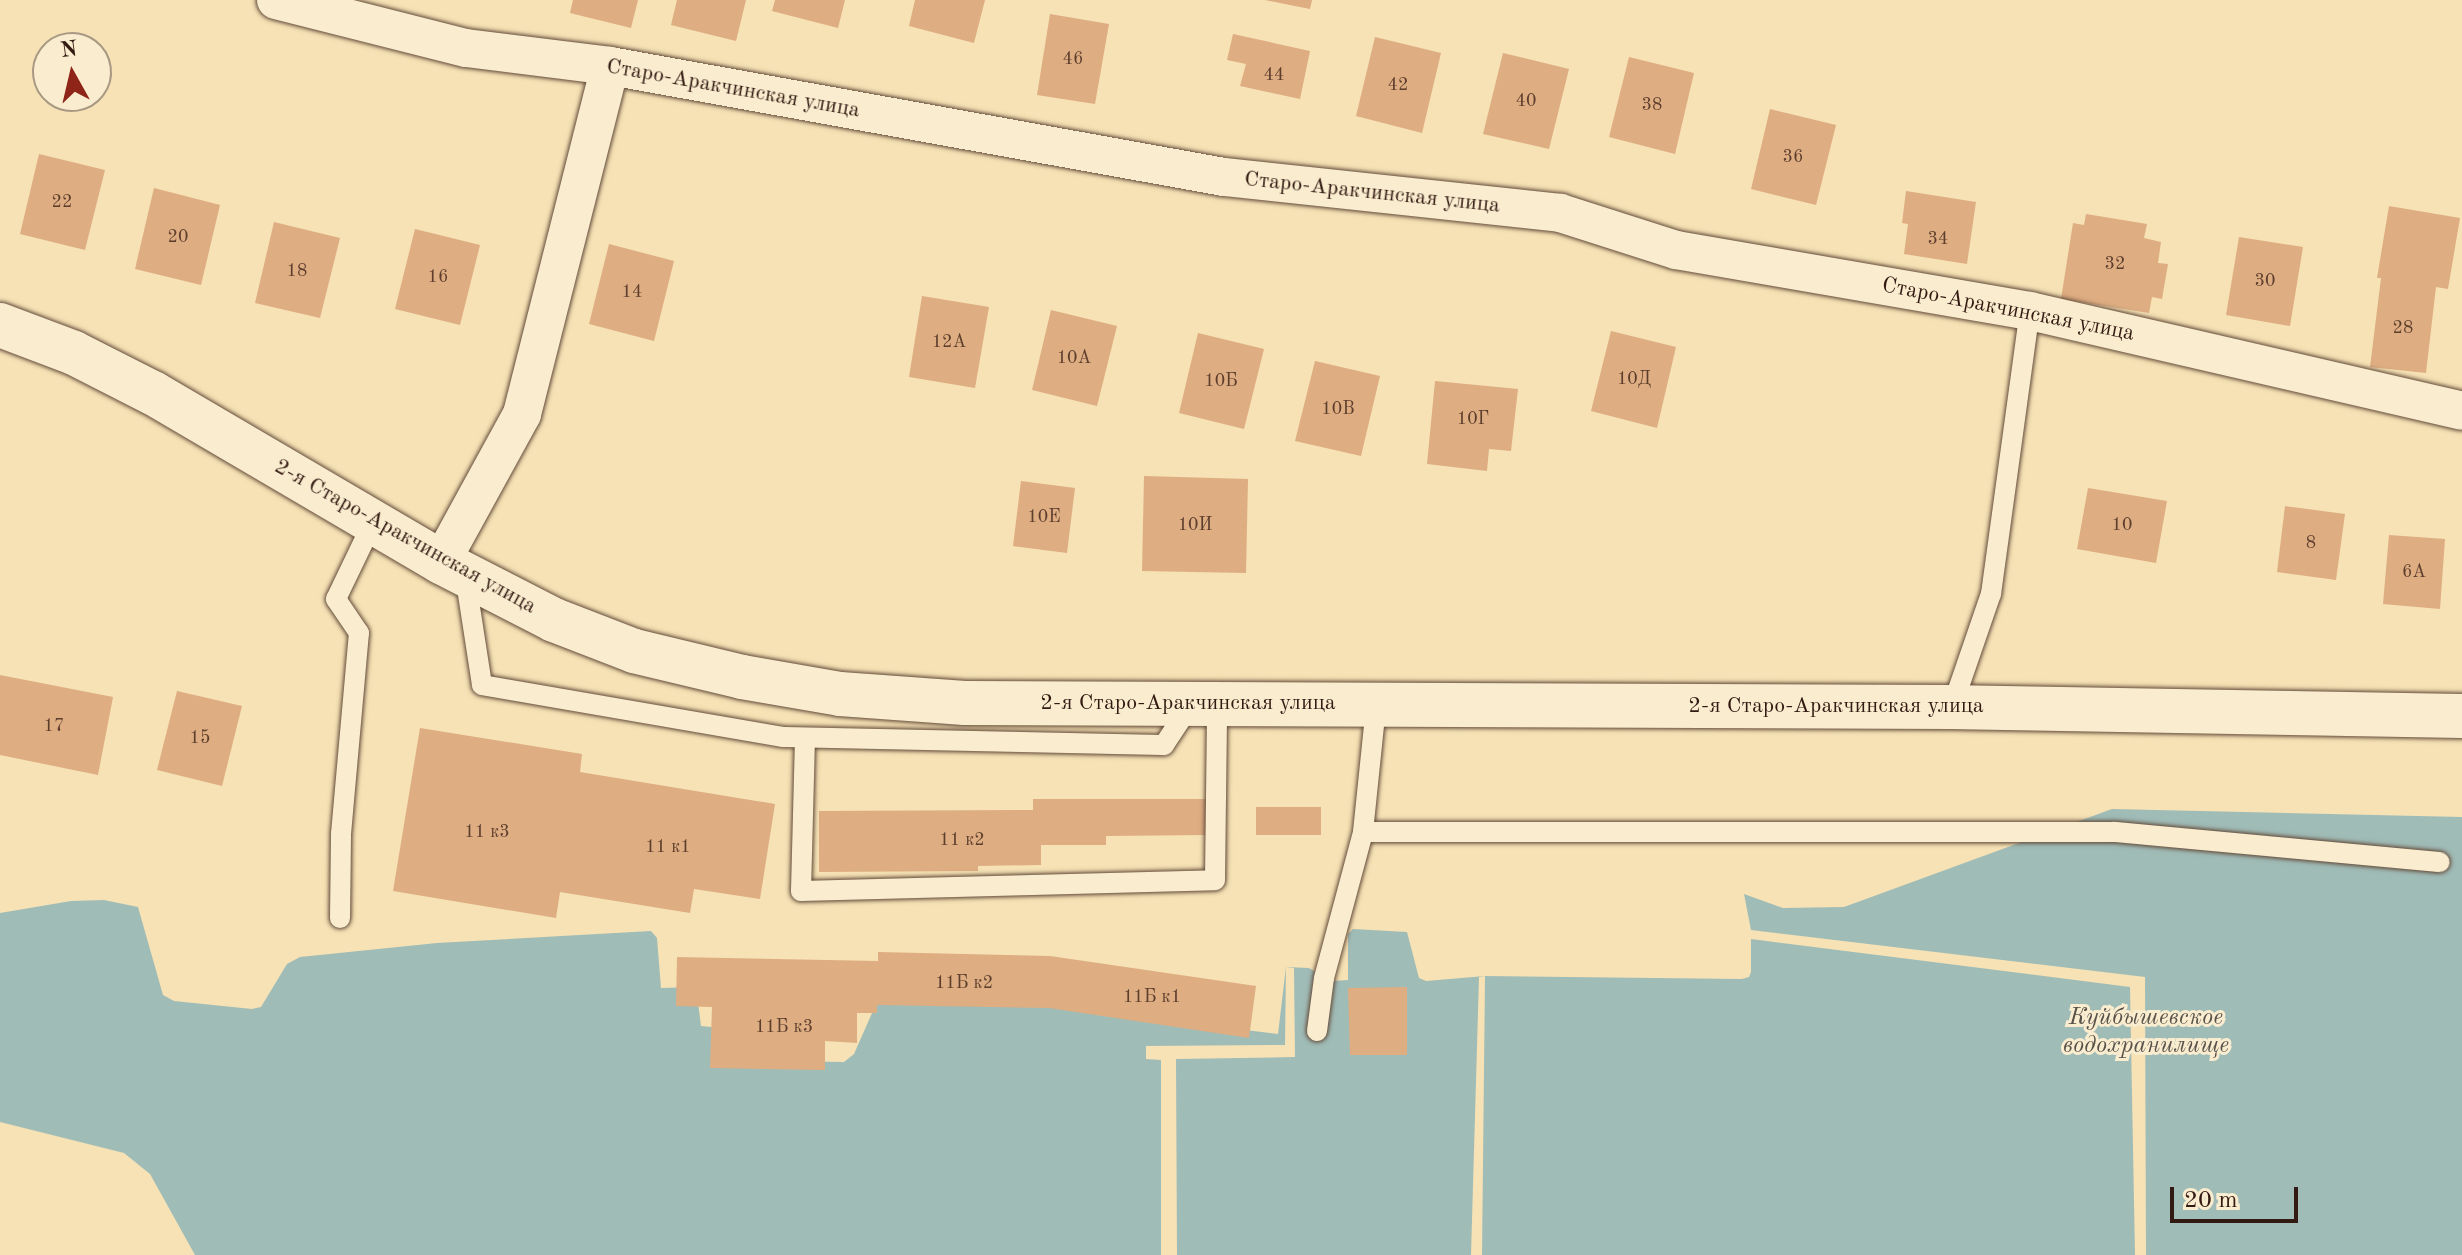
<!DOCTYPE html>
<meta charset="utf-8">
<style>
body{margin:0}
#map{position:relative;width:2462px;height:1255px;overflow:hidden;background:#f6e2b5;font-family:"Old Standard TT",serif}
div>[style]{position:absolute}
.water>*{inset:0;background:#a0bcb7}
.pier>*{inset:0;background:#f6e2b5}
.building>*{inset:0;background:#dead82}
.roads{filter:drop-shadow(0 0 2px #634b3a) drop-shadow(0 0 2px #634b3a)}
.service>*{height:20px;margin:-10px;padding:0 10px;transform-origin:10px;border-radius:10px;background:#f9eccf}
.minor>*{height:38px;margin:-19px;padding:0 19px;transform-origin:19px;border-radius:19px;background:#f9eccf}
.secondary>*{height:44px;margin:-22px;padding:0 22px;transform-origin:22px;border-radius:22px;background:#f9eccf}
span{translate:-50% -50%;white-space:nowrap;text-align:center;line-height:1.15;-webkit-text-stroke:6px #f9eccf;paint-order:stroke}
.number-label{font-size:18px;color:#5d3e2d}
.number-label span{-webkit-text-stroke-width:0}
.street-label{font-size:22px;color:#321911}
.water-label{font-size:24px;color:#58524b;font-style:italic}
.north{position:absolute;left:32px;top:32px;width:80px;height:80px;box-sizing:border-box;background:#f9eccf;border:2px solid #a99883;border-radius:50%;rotate:352deg;font-size:22px;font-weight:700;line-height:32px;text-align:center;color:#321911}
.north::after{content:'';display:block;margin:auto;width:28px;height:36px;background:#8f2418;clip-path:polygon(50% 0,100% 100%,50% 72%,0 100%)}
.scale{position:absolute;left:2170px;top:1187px;width:128px;height:36px;box-sizing:border-box;border:4px solid #321911;border-top:0;padding-left:10px;font-size:24px;line-height:28px;white-space:nowrap;color:#321911;-webkit-text-stroke:6px #f9eccf;paint-order:stroke}
</style>
<div id="map">
<div class="water">
<div style="clip-path:polygon(2112px 809px,2462px 817px,2462px 1255px,195px 1255px,150px 1174px,124px 1153px,0 1122px,0 913px,71px 901px,104px 900px,138px 907px,163px 995px,174px 1001px,252px 1009px,261px 1007px,287px 964px,300px 957px,437px 943px,651px 931px,657px 938px,661px 988px,696px 987px,701px 1026px,712px 1027px,775px 1061px,844px 1062px,854px 1054px,876px 1004px,891px 999px,1074px 1009px,1278px 1034px,1286px 967px,1309px 968px,1332px 981px,1348px 980px,1348px 934px,1353px 929px,1407px 932px,1419px 978px,1426px 981px,1485px 976px,1742px 979px,1749px 977px,1751px 972px,1751px 930px,1744px 894px,1783px 908px,1844px 907px)"></div>
</div>
<div class="pier">
<div style="clip-path:polygon(1751px 930px,2145px 977px,2146px 1255px,2135px 1255px,2130px 987px,1751px 939px)"></div>
<div style="clip-path:polygon(1286px 967px,1294px 968px,1295px 1057px,1176px 1059px,1177px 1255px,1161px 1255px,1161px 1060px,1146px 1059px,1146px 1046px,1285px 1045px)"></div>
<div style="clip-path:polygon(1485px 976px,1482px 1255px,1471px 1255px,1479px 977px)"></div>
</div>
<div class="building">
<div style="clip-path:polygon(573px 0,638px 0,631px 28px,570px 13px)"></div>
<div style="clip-path:polygon(677px 0,746px 0,736px 41px,671px 25px)"></div>
<div style="clip-path:polygon(775px 0,845px 0,838px 28px,772px 11px)"></div>
<div style="clip-path:polygon(915px 0,985px 0,974px 43px,909px 26px)"></div>
<div style="clip-path:polygon(1265px 0,1312px 0,1310px 9px)"></div>
<div style="clip-path:polygon(1050px 14px,1109px 24px,1095px 104px,1037px 95px)"></div>
<div style="clip-path:polygon(1233px 34px,1310px 51px,1300px 99px,1240px 86px,1246px 64px,1227px 60px)"></div>
<div style="clip-path:polygon(1375px 37px,1441px 53px,1422px 133px,1356px 116px)"></div>
<div style="clip-path:polygon(1503px 53px,1569px 69px,1549px 149px,1483px 134px)"></div>
<div style="clip-path:polygon(1629px 57px,1694px 73px,1675px 154px,1609px 137px)"></div>
<div style="clip-path:polygon(1770px 109px,1836px 125px,1816px 205px,1751px 189px)"></div>
<div style="clip-path:polygon(39px 154px,105px 170px,85px 250px,20px 234px)"></div>
<div style="clip-path:polygon(154px 188px,220px 205px,201px 285px,135px 269px)"></div>
<div style="clip-path:polygon(1906px 191px,1976px 202px,1967px 264px,1904px 254px,1908px 224px,1902px 223px)"></div>
<div style="clip-path:polygon(2389px 206px,2460px 218px,2448px 289px,2436px 287px,2426px 373px,2370px 367px,2381px 278px,2377px 278px)"></div>
<div style="clip-path:polygon(2086px 214px,2147px 224px,2144px 238px,2161px 242px,2158px 263px,2168px 264px,2162px 299px,2152px 297px,2149px 313px,2061px 299px,2073px 223px,2084px 225px)"></div>
<div style="clip-path:polygon(274px 222px,340px 238px,320px 318px,255px 303px)"></div>
<div style="clip-path:polygon(415px 229px,480px 245px,460px 325px,395px 309px)"></div>
<div style="clip-path:polygon(2239px 237px,2303px 247px,2290px 326px,2226px 315px)"></div>
<div style="clip-path:polygon(609px 244px,674px 261px,654px 341px,589px 324px)"></div>
<div style="clip-path:polygon(922px 296px,989px 307px,975px 388px,909px 377px)"></div>
<div style="clip-path:polygon(1051px 310px,1117px 326px,1097px 406px,1032px 390px)"></div>
<div style="clip-path:polygon(1611px 331px,1676px 347px,1657px 428px,1591px 411px)"></div>
<div style="clip-path:polygon(1198px 333px,1264px 349px,1244px 429px,1179px 413px)"></div>
<div style="clip-path:polygon(1315px 361px,1380px 376px,1361px 456px,1295px 441px)"></div>
<div style="clip-path:polygon(1435px 381px,1518px 389px,1511px 451px,1489px 449px,1487px 471px,1427px 464px)"></div>
<div style="clip-path:polygon(1144px 476px,1248px 479px,1246px 573px,1142px 571px)"></div>
<div style="clip-path:polygon(1021px 481px,1075px 488px,1067px 553px,1013px 546px)"></div>
<div style="clip-path:polygon(2088px 488px,2167px 501px,2156px 563px,2077px 549px)"></div>
<div style="clip-path:polygon(2285px 506px,2345px 514px,2336px 580px,2277px 572px)"></div>
<div style="clip-path:polygon(2389px 535px,2445px 539px,2440px 609px,2383px 604px)"></div>
<div style="clip-path:polygon(0 675px,113px 697px,98px 775px,0 755px)"></div>
<div style="clip-path:polygon(177px 691px,242px 706px,222px 786px,157px 770px)"></div>
<div style="clip-path:polygon(420px 728px,582px 754px,580px 772px,775px 804px,760px 899px,694px 889px,690px 913px,560px 892px,556px 918px,393px 891px)"></div>
<div style="clip-path:polygon(1033px 799px,1207px 799px,1207px 835px,1106px 836px,1106px 845px,1041px 845px,1041px 865px,978px 866px,978px 871px,819px 872px,819px 811px,1033px 810px)"></div>
<div style="clip-path:polygon(1256px 807px,1321px 807px,1321px 835px,1256px 835px)"></div>
<div style="clip-path:polygon(878px 952px,1050px 956px,1256px 986px,1249px 1038px,1049px 1008px,877px 1005px,877px 1013px,857px 1013px,857px 1043px,825px 1041px,825px 1070px,710px 1068px,712px 1007px,676px 1006px,677px 957px,878px 961px)"></div>
<div style="clip-path:polygon(1407px 987px,1407px 1055px,1350px 1055px,1348px 988px)"></div>
</div>
<div class="roads">
<div class="service">
<div style="left:465px;top:575px;width:111px;rotate:81.2deg"></div>
<div style="left:482px;top:685px;width:305px;rotate:9.8deg"></div>
<div style="left:783px;top:737px;width:381px;rotate:1.2deg"></div>
<div style="left:1164px;top:745px;width:49px;rotate:-56.6deg"></div>
<div style="left:1952px;top:707px;width:120px;rotate:-71deg"></div>
<div style="left:1991px;top:594px;width:286px;rotate:-82.2deg"></div>
<div style="left:805px;top:738px;width:153px;rotate:91.5deg"></div>
<div style="left:801px;top:891px;width:414px;rotate:-1.5deg"></div>
<div style="left:1215px;top:880px;width:176px;rotate:-89.3deg"></div>
<div style="left:1363px;top:832px;width:752px"></div>
<div style="left:2115px;top:832px;width:326px;rotate:5.3deg"></div>
<div style="left:340px;top:918px;width:84px;rotate:-89.3deg"></div>
<div style="left:341px;top:834px;width:202px;rotate:-84.9deg"></div>
<div style="left:359px;top:633px;width:41px;rotate:-124.1deg"></div>
<div style="left:336px;top:599px;width:85px;rotate:-64.3deg"></div>
<div style="left:1317px;top:1031px;width:53px;rotate:-82.5deg"></div>
<div style="left:1324px;top:978px;width:151px;rotate:-75deg"></div>
<div style="left:1363px;top:832px;width:127px;rotate:-84.1deg"></div>
</div>
<div class="minor">
<div style="left:276px;top:0;width:196px;rotate:14.2deg"></div>
<div style="left:466px;top:48px;width:145px;rotate:7.1deg"></div>
<div style="left:610px;top:66px;width:624px;rotate:10.25deg"></div>
<div style="left:1224px;top:177px;width:338px;rotate:6.1deg"></div>
<div style="left:1560px;top:213px;width:122px;rotate:17.7deg"></div>
<div style="left:1676px;top:250px;width:359px;rotate:9.8deg"></div>
<div style="left:2030px;top:311px;width:443px;rotate:13deg"></div>
<div style="left:441px;top:562px;width:169px;rotate:-61.3deg"></div>
<div style="left:522px;top:414px;width:359px;rotate:-75.8deg"></div>
</div>
<div class="secondary">
<div style="left:0;top:325px;width:79px;rotate:20.7deg"></div>
<div style="left:74px;top:353px;width:89px;rotate:26.9deg"></div>
<div style="left:153px;top:393px;width:334px;rotate:30.4deg"></div>
<div style="left:441px;top:562px;width:127px;rotate:27.2deg"></div>
<div style="left:554px;top:620px;width:86px;rotate:21.2deg"></div>
<div style="left:634px;top:651px;width:111px;rotate:13.5deg"></div>
<div style="left:742px;top:677px;width:99px;rotate:9.8deg"></div>
<div style="left:840px;top:694px;width:125px;rotate:4.1deg"></div>
<div style="left:965px;top:703px;width:987px;rotate:0.23deg"></div>
<div style="left:1952px;top:707px;width:510px;rotate:1.01deg"></div>
</div>
</div>
<div class="number-label">
<span style="left:1073px;top:59px">46</span>
<span style="left:1274px;top:75px">44</span>
<span style="left:1398px;top:85px">42</span>
<span style="left:1526px;top:101px">40</span>
<span style="left:1652px;top:105px">38</span>
<span style="left:1793px;top:157px">36</span>
<span style="left:62px;top:202px">22</span>
<span style="left:178px;top:237px">20</span>
<span style="left:1938px;top:239px">34</span>
<span style="left:2115px;top:264px">32</span>
<span style="left:297px;top:271px">18</span>
<span style="left:438px;top:277px">16</span>
<span style="left:2265px;top:281px">30</span>
<span style="left:632px;top:292px">14</span>
<span style="left:2403px;top:328px">28</span>
<span style="left:949px;top:342px">12А</span>
<span style="left:1074px;top:358px">10А</span>
<span style="left:1634px;top:379px">10Д</span>
<span style="left:1221px;top:381px">10Б</span>
<span style="left:1338px;top:409px">10В</span>
<span style="left:1473px;top:419px">10Г</span>
<span style="left:1044px;top:517px">10Е</span>
<span style="left:1195px;top:525px">10И</span>
<span style="left:2122px;top:525px">10</span>
<span style="left:2311px;top:543px">8</span>
<span style="left:2414px;top:572px">6А</span>
<span style="left:54px;top:726px">17</span>
<span style="left:200px;top:738px">15</span>
<span style="left:487px;top:832px">11 к3</span>
<span style="left:962px;top:840px">11 к2</span>
<span style="left:668px;top:847px">11 к1</span>
<span style="left:964px;top:983px">11Б к2</span>
<span style="left:1152px;top:997px">11Б к1</span>
<span style="left:784px;top:1027px">11Б к3</span>
</div>
<div class="street-label">
<span style="left:733px;top:89px;rotate:10deg">Старо-Аракчинская улица</span>
<span style="left:1372px;top:193px;rotate:6deg">Старо-Аракчинская улица</span>
<span style="left:2008px;top:310px;rotate:11deg">Старо-Аракчинская улица</span>
<span style="left:405px;top:537px;rotate:29deg">2-я Старо-Аракчинская улица</span>
<span style="left:1188px;top:704px">2-я Старо-Аракчинская улица</span>
<span style="left:1836px;top:707px">2-я Старо-Аракчинская улица</span>
</div>
<div class="water-label">
<span style="left:2146px;top:1033px">Куйбышевское<br>водохранилище</span>
</div>
<div class="north">N</div>
<div class="scale">20 m</div>
</div>
